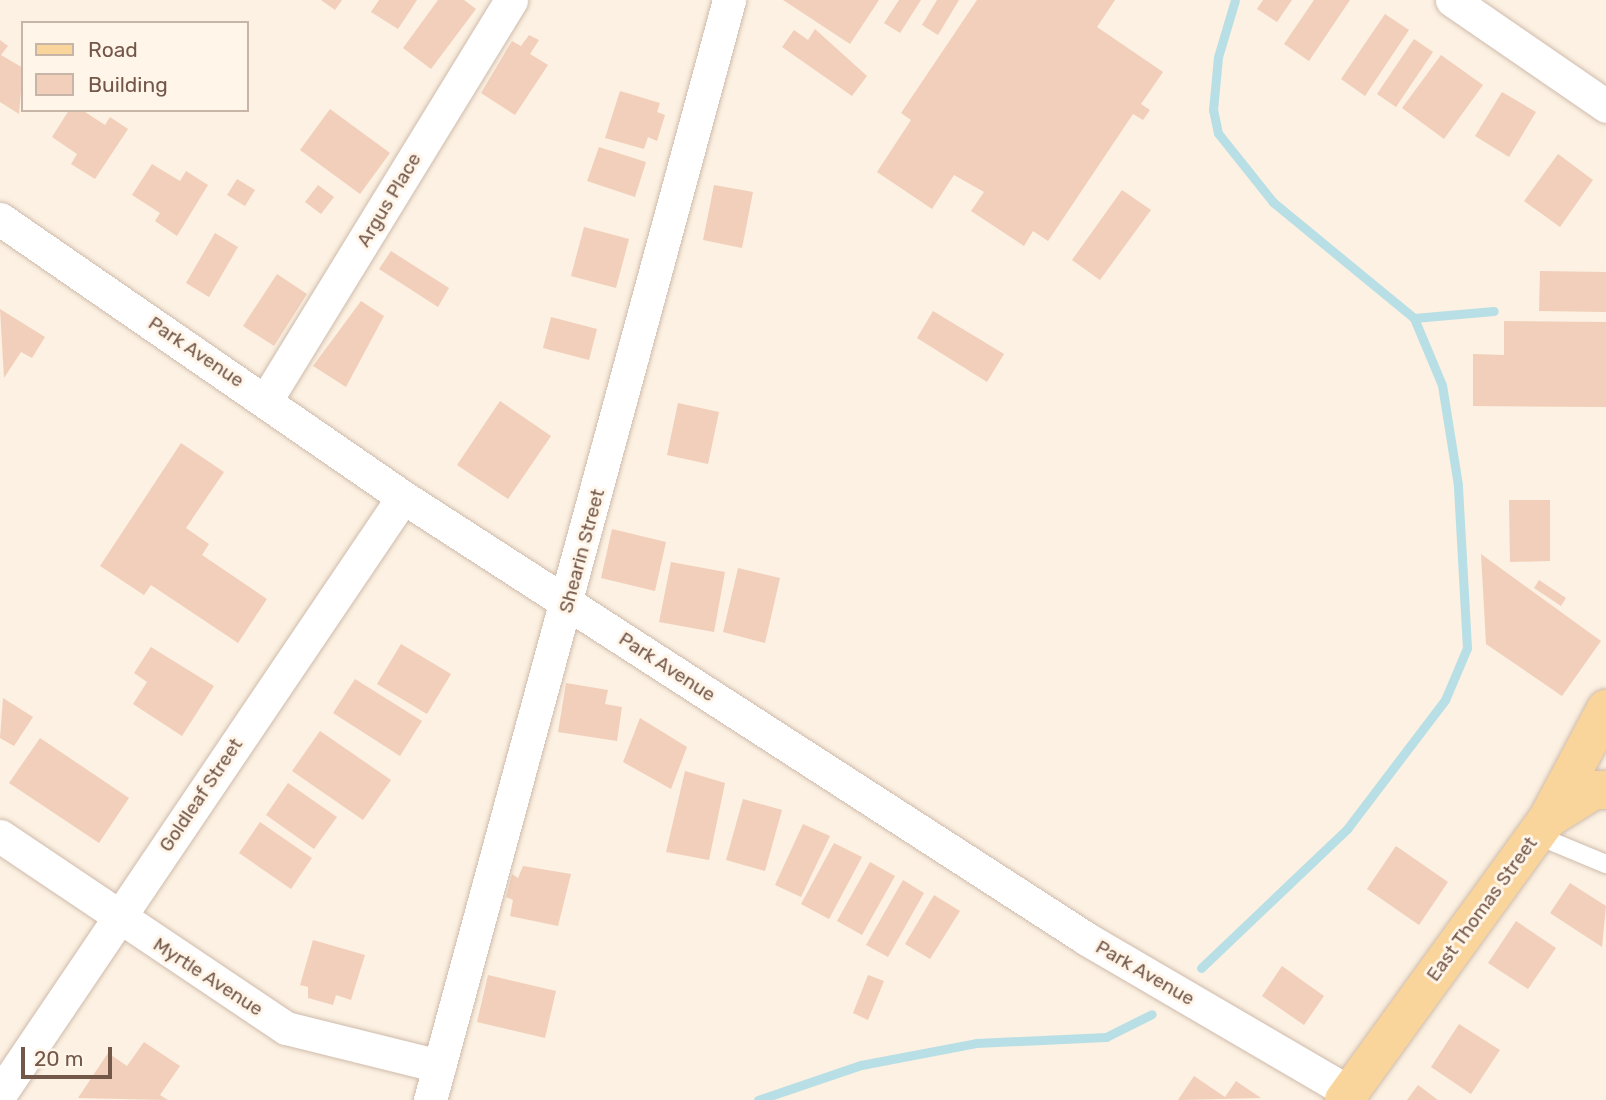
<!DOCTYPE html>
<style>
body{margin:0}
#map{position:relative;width:1606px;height:1100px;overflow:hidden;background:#fcf1e2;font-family:Rubik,sans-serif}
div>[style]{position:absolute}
.stream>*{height:9px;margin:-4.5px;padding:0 4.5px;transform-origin:4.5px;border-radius:4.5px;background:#b7dfe5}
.building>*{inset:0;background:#f1cfba}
.roads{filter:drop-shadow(0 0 2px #cfbbac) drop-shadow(0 0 2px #cfbbac)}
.service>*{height:18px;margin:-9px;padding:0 9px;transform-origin:9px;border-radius:9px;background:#fff}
.minor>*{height:33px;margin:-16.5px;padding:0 16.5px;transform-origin:16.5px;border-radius:16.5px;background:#fff}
.primary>*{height:38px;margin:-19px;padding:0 19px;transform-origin:19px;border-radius:19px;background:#fad59b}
span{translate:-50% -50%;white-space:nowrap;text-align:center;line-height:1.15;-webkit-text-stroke:6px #fff5e8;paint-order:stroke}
.street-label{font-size:19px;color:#735749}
.legend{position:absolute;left:21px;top:21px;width:228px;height:91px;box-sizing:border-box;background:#fff5e8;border:2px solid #c7b6a8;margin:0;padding:9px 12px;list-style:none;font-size:21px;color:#735749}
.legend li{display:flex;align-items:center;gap:14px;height:35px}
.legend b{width:35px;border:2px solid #c7b6a8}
.scale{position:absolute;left:21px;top:1047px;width:91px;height:32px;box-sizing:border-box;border:4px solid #735749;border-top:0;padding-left:9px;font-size:21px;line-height:24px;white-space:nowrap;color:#735749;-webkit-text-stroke:5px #fff5e8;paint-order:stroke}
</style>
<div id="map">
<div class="stream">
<div style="left:1414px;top:318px;width:80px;rotate:-5deg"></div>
<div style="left:1201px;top:968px;width:202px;rotate:-43.6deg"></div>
<div style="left:1347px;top:829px;width:162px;rotate:-52.8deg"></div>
<div style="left:1445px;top:700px;width:56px;rotate:-67.1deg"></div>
<div style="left:1467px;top:648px;width:163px;rotate:-93.2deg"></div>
<div style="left:1458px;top:485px;width:101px;rotate:-99.1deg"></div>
<div style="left:1442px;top:385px;width:73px;rotate:-112.7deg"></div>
<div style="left:1414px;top:318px;width:183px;rotate:-140.6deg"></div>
<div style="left:1273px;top:202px;width:88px;rotate:-128.6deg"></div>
<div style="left:1218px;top:133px;width:24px;rotate:-102deg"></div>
<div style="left:1213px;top:110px;width:53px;rotate:-84.6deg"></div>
<div style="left:1218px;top:57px;width:59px;rotate:-73.4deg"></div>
<div style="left:758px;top:1100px;width:109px;rotate:-18.8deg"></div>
<div style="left:861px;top:1065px;width:117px;rotate:-10.8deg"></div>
<div style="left:976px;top:1043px;width:130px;rotate:-2.6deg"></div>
<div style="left:1106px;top:1037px;width:51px;rotate:-26.6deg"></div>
</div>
<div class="building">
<div style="clip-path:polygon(321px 0,342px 0,335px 10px)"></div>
<div style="clip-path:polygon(379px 0,417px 0,398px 29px,371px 12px)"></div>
<div style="clip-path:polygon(438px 0,464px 0,476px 9px,431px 69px,403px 48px)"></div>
<div style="clip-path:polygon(783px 0,879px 0,850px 44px)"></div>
<div style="clip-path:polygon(899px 0,921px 0,900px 33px,884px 23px)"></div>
<div style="clip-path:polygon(937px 0,959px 0,938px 35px,922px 25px)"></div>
<div style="clip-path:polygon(977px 0,1115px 0,1097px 27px,1163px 72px,1141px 104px,1150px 110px,1143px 120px,1133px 114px,1048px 241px,1033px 231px,1024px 246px,971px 211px,984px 192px,954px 175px,932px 209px,877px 172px,911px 120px,901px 113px)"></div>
<div style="clip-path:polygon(1263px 0,1292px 0,1277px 22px,1257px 9px)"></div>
<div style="clip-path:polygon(1314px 0,1350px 0,1309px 61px,1284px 44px)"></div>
<div style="clip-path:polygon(1385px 14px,1409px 30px,1365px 96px,1341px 79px)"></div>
<div style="clip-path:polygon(815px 29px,867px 76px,852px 96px,782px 47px,794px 30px,808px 40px)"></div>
<div style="clip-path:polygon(529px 35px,539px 40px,530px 54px,548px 65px,515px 115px,481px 93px,512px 41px,521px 46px)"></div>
<div style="clip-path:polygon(1414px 39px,1433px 52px,1396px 107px,1377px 94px)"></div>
<div style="clip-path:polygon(0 40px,8px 46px,1px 55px,23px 68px,19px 114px,0 102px)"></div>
<div style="clip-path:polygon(1441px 55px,1483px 85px,1444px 139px,1402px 108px)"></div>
<div style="clip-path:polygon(620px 91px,660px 103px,657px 112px,665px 115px,657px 141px,648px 137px,644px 149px,605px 138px)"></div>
<div style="clip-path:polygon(1502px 92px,1536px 112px,1509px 157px,1475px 136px)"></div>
<div style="clip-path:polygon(330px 109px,390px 153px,360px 194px,300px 150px)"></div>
<div style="clip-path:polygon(69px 110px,82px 110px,105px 125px,110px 117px,128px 129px,95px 179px,71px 164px,77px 154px,52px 137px)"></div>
<div style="clip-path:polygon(599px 147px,646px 162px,635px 197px,587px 181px)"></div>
<div style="clip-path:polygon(1558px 154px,1593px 180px,1560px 227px,1524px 201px)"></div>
<div style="clip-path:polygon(152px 164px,180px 181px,186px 171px,208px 185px,177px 236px,155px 221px,160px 213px,132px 195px)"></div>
<div style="clip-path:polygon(237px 179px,255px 190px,245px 206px,227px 195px)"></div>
<div style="clip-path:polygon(318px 185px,334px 197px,321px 214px,305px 202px)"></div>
<div style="clip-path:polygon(714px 185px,753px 192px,742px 248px,703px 240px)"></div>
<div style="clip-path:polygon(1122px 190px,1151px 210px,1100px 280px,1072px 260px)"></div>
<div style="clip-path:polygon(584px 227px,629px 239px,616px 288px,571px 276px)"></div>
<div style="clip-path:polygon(215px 233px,238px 247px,209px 297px,186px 283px)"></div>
<div style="clip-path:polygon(391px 251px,449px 288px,438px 307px,379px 269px)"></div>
<div style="clip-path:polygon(1540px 271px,1606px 272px,1606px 312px,1539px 311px)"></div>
<div style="clip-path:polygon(277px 274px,307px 294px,274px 346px,243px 326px)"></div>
<div style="clip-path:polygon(361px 301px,384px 316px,346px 387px,313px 366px)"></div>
<div style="clip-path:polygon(0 309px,45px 337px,32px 358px,21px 352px,4px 378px)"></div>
<div style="clip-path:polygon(933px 311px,1004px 354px,987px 382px,917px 338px)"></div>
<div style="clip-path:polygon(551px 317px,597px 329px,589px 360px,543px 348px)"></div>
<div style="clip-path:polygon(1504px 321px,1606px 322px,1606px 407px,1473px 406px,1473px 354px,1504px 355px)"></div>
<div style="clip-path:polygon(500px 401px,551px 436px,508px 499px,457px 465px)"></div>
<div style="clip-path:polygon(678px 403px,719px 412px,708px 464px,667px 455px)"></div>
<div style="clip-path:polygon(181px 443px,224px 472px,186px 528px,209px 544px,202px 555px,267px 599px,238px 643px,151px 585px,144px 595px,100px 566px)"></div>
<div style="clip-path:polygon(1509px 500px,1550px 500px,1550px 561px,1510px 562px)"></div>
<div style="clip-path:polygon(612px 529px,666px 542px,655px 591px,601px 578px)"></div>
<div style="clip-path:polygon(1481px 554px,1601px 641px,1562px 696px,1486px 644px)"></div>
<div style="clip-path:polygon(671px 562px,725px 572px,714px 632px,659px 622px)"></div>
<div style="clip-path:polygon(738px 568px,780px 578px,765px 643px,723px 632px)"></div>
<div style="clip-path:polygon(1539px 580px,1566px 598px,1561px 606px,1534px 588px)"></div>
<div style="clip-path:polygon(401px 644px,451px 674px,427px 714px,377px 684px)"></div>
<div style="clip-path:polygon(151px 647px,214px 686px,182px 736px,133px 704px,147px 682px,134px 673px)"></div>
<div style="clip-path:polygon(355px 679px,422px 721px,400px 756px,333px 713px)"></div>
<div style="clip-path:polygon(566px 683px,608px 690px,605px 704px,622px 707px,617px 741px,558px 732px)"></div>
<div style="clip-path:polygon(3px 698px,33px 717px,14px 746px,0 738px)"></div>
<div style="clip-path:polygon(640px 718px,687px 747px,671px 789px,623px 762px)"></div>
<div style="clip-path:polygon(320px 731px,391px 780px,363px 820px,292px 771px)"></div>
<div style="clip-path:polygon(40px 738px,129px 798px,99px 843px,9px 783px)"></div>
<div style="clip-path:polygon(685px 771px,725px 783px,709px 860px,666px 852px)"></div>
<div style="clip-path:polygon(288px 783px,337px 817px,314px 849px,266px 815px)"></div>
<div style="clip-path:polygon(743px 799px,782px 810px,765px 871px,726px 860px)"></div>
<div style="clip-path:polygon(260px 822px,312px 858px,291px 889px,239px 853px)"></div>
<div style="clip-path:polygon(803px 824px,830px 836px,801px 897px,775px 885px)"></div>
<div style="clip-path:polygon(834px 843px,862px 857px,829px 919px,801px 904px)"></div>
<div style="clip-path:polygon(1396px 846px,1448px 882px,1419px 925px,1367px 889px)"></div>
<div style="clip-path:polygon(870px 862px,895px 876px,862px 935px,837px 921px)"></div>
<div style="clip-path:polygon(523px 866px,571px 874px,558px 926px,510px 916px,513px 900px,506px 897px,512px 874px,518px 878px)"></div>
<div style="clip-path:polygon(903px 880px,924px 893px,888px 957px,866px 945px)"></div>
<div style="clip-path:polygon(1570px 883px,1606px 906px,1602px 947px,1550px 913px)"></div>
<div style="clip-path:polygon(934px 895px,960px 911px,930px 959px,905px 944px)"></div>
<div style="clip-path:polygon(1516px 921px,1556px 948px,1528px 989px,1488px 963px)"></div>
<div style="clip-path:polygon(313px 940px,365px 955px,351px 1000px,336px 995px,333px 1005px,308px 998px,308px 987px,300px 985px)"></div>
<div style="clip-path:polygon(1282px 966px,1324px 996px,1304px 1025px,1262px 996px)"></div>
<div style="clip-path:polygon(488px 975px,556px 991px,545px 1038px,477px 1022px)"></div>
<div style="clip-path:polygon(868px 975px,884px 981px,868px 1020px,853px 1013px)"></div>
<div style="clip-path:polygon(1459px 1024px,1500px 1050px,1471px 1094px,1431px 1067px)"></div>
<div style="clip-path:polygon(144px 1042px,180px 1066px,160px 1095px,168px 1100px,78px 1098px,108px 1053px,127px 1066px)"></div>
<div style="clip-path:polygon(1194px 1076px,1225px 1097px,1236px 1081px,1261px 1098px,1178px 1100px)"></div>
<div style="clip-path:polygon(1418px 1085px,1438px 1100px,1407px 1100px)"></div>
</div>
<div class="roads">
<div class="service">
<div style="left:1536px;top:835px;width:76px;rotate:22.5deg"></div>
</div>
<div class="minor">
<div style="left:1452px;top:0;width:187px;rotate:34.5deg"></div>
<div style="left:0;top:219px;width:490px;rotate:34.6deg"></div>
<div style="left:403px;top:497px;width:814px;rotate:32.87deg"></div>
<div style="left:1087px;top:939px;width:303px;rotate:30.3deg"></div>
<div style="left:266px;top:400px;width:469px;rotate:-58.5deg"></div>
<div style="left:0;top:836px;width:344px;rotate:33.9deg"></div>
<div style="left:286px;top:1028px;width:158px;rotate:13.9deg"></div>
<div style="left:0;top:1094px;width:720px;rotate:-55.98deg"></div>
<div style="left:430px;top:1100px;width:1140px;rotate:-74.79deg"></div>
</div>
<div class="primary">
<div style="left:1549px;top:818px;width:53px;rotate:-31.9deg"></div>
<div style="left:1594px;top:790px;width:12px"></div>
<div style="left:1344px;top:1100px;width:346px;rotate:-54.1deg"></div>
<div style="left:1547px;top:820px;width:126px;rotate:-62deg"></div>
</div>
</div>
<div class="street-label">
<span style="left:389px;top:200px;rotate:-59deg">Argus Place</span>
<span style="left:196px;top:352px;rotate:34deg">Park Avenue</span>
<span style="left:582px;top:551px;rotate:-75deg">Shearin Street</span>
<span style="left:667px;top:667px;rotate:33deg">Park Avenue</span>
<span style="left:201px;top:795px;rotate:-56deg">Goldleaf Street</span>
<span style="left:1482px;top:909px;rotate:-54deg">East Thomas Street</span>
<span style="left:1145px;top:973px;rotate:30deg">Park Avenue</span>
<span style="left:208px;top:977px;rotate:33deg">Myrtle Avenue</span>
</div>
<ul class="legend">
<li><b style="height:9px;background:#fad59b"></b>Road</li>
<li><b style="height:19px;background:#f1cfba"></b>Building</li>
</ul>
<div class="scale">20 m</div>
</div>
